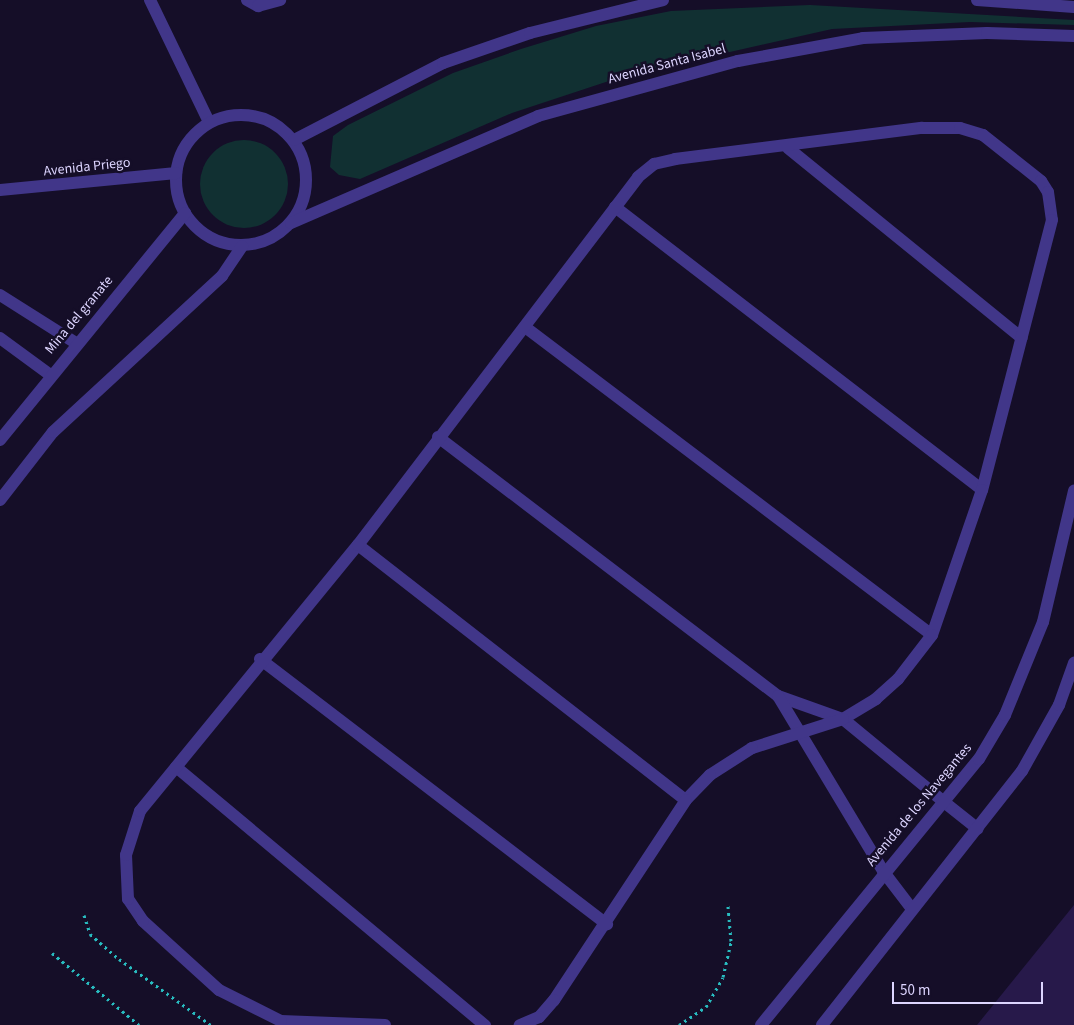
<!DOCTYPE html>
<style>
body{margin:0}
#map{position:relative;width:1074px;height:1025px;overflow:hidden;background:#150e28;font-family:"Source Sans 3",sans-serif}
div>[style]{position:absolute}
.green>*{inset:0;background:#113032}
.round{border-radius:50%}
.building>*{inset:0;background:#27194a}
.path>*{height:3px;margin-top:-1.5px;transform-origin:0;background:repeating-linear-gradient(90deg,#28bcc0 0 2.5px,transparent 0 6.5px)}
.minor>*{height:12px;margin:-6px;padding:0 6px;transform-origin:6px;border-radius:6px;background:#413689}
.tertiary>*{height:12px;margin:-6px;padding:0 6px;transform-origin:6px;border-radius:6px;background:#413689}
.tertiary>.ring{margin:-6px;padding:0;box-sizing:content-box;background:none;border:12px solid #413689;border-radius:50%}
span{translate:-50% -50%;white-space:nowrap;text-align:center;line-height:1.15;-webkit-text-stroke:5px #150e28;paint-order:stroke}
.street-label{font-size:14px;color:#ddd5ff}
.scale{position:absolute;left:892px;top:982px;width:151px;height:22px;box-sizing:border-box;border:2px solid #ddd5ff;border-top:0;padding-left:6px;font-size:15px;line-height:18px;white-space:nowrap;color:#ddd5ff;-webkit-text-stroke:4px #150e28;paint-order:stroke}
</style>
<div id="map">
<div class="green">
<div style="clip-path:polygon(810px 5px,1074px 20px,1074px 25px,970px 22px,832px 29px,624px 76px,512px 113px,360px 179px,339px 175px,330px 167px,333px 136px,348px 125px,453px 73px,521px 49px,596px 26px,671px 11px)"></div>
<div class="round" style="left:200px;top:140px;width:88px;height:88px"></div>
</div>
<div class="building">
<div style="clip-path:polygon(1074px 905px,1074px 1025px,977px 1025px)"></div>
</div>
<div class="path">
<div style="left:84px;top:915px;width:20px;rotate:72deg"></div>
<div style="left:90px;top:934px;width:38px;rotate:41deg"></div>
<div style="left:119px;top:959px;width:113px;rotate:35.7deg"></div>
<div style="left:52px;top:953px;width:113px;rotate:39.6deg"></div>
<div style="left:679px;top:1025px;width:32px;rotate:-34deg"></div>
<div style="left:706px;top:1007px;width:34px;rotate:-60deg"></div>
<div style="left:723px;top:977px;width:37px;rotate:-77deg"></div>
<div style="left:731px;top:941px;width:37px;rotate:-95deg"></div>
</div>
<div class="minor">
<div style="left:150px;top:0;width:136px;rotate:64.2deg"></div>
<div style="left:247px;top:0;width:13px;rotate:29deg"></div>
<div style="left:258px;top:6px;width:23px;rotate:-15deg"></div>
<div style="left:788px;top:148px;width:301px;rotate:39.1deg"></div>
<div style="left:615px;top:207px;width:463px;rotate:37.6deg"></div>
<div style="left:0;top:295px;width:90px;rotate:32.3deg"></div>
<div style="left:525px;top:327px;width:510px;rotate:37.12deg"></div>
<div style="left:0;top:338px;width:61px;rotate:36.3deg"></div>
<div style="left:438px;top:437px;width:427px;rotate:37.3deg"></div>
<div style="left:778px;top:696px;width:69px;rotate:19.5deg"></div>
<div style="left:843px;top:719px;width:131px;rotate:39.4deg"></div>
<div style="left:358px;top:545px;width:415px;rotate:37.9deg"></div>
<div style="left:260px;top:659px;width:437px;rotate:37.4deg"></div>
<div style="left:778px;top:696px;width:204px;rotate:59deg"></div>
<div style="left:176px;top:767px;width:403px;rotate:39.9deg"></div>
<div style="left:385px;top:1025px;width:104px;rotate:-177.8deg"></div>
<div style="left:281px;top:1021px;width:69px;rotate:-153.4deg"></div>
<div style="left:219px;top:990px;width:103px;rotate:-137.8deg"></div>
<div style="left:143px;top:921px;width:27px;rotate:-124deg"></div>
<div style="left:128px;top:899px;width:44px;rotate:-92.6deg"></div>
<div style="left:126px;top:855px;width:46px;rotate:-72.3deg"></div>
<div style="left:140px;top:811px;width:344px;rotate:-50.7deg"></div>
<div style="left:358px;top:545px;width:462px;rotate:-52.7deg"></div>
<div style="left:638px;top:177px;width:21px;rotate:-39deg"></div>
<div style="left:654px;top:164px;width:22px;rotate:-13deg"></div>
<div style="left:675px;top:159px;width:249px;rotate:-7.2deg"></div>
<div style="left:922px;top:128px;width:38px"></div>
<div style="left:960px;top:128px;width:24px;rotate:17deg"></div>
<div style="left:983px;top:135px;width:74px;rotate:38.4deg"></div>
<div style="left:1041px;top:181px;width:13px;rotate:58deg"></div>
<div style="left:1048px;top:192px;width:28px;rotate:82deg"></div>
<div style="left:1052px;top:220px;width:279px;rotate:104.5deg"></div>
<div style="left:982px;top:490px;width:153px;rotate:109deg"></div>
<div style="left:932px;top:635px;width:56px;rotate:127.7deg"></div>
<div style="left:898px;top:679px;width:30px;rotate:138deg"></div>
<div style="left:876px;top:699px;width:39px;rotate:149deg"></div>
<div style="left:843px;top:719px;width:96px;rotate:162.3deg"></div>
<div style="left:752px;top:748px;width:50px;rotate:147.3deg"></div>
<div style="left:710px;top:775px;width:35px;rotate:134deg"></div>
<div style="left:686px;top:800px;width:240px;rotate:123.4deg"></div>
<div style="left:554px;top:1000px;width:23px;rotate:131deg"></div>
<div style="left:539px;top:1017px;width:21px;rotate:157deg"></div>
</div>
<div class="tertiary">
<div style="left:977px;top:0;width:97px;rotate:4.1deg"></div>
<div class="ring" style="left:176px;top:115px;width:118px;height:118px"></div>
<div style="left:294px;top:140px;width:168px;rotate:-27.3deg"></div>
<div style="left:443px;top:63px;width:92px;rotate:-19deg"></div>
<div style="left:530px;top:33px;width:137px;rotate:-13.9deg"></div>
<div style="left:0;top:190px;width:177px;rotate:-5.5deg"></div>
<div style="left:291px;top:223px;width:269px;rotate:-23.4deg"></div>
<div style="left:538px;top:116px;width:207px;rotate:-15.4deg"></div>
<div style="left:738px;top:61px;width:127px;rotate:-10.4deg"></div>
<div style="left:863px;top:38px;width:124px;rotate:-2.3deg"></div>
<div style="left:987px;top:33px;width:87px;rotate:2deg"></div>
<div style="left:0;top:440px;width:293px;rotate:-50.8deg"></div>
<div style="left:0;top:500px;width:86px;rotate:-52.1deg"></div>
<div style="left:53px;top:432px;width:230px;rotate:-42.7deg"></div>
<div style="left:222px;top:276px;width:36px;rotate:-56deg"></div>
<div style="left:944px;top:802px;width:43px;rotate:38.5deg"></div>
<div style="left:883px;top:871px;width:48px;rotate:52.7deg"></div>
<div style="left:761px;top:1025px;width:344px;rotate:-50.7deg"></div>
<div style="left:979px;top:759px;width:51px;rotate:-59.4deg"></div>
<div style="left:1005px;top:715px;width:100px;rotate:-67.8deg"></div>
<div style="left:1043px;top:622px;width:135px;rotate:-76.7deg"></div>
<div style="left:822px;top:1025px;width:323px;rotate:-51.8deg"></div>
<div style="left:1022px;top:771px;width:76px;rotate:-60.7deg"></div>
<div style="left:1059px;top:705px;width:45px;rotate:-70.3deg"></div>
</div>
<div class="street-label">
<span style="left:667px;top:64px;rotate:-15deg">Avenida Santa Isabel</span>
<span style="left:87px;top:167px;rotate:-6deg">Avenida Priego</span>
<span style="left:79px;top:315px;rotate:-50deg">Mina del granate</span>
<span style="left:919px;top:805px;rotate:-50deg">Avenida de los Navegantes</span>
</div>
<div class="scale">50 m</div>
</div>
